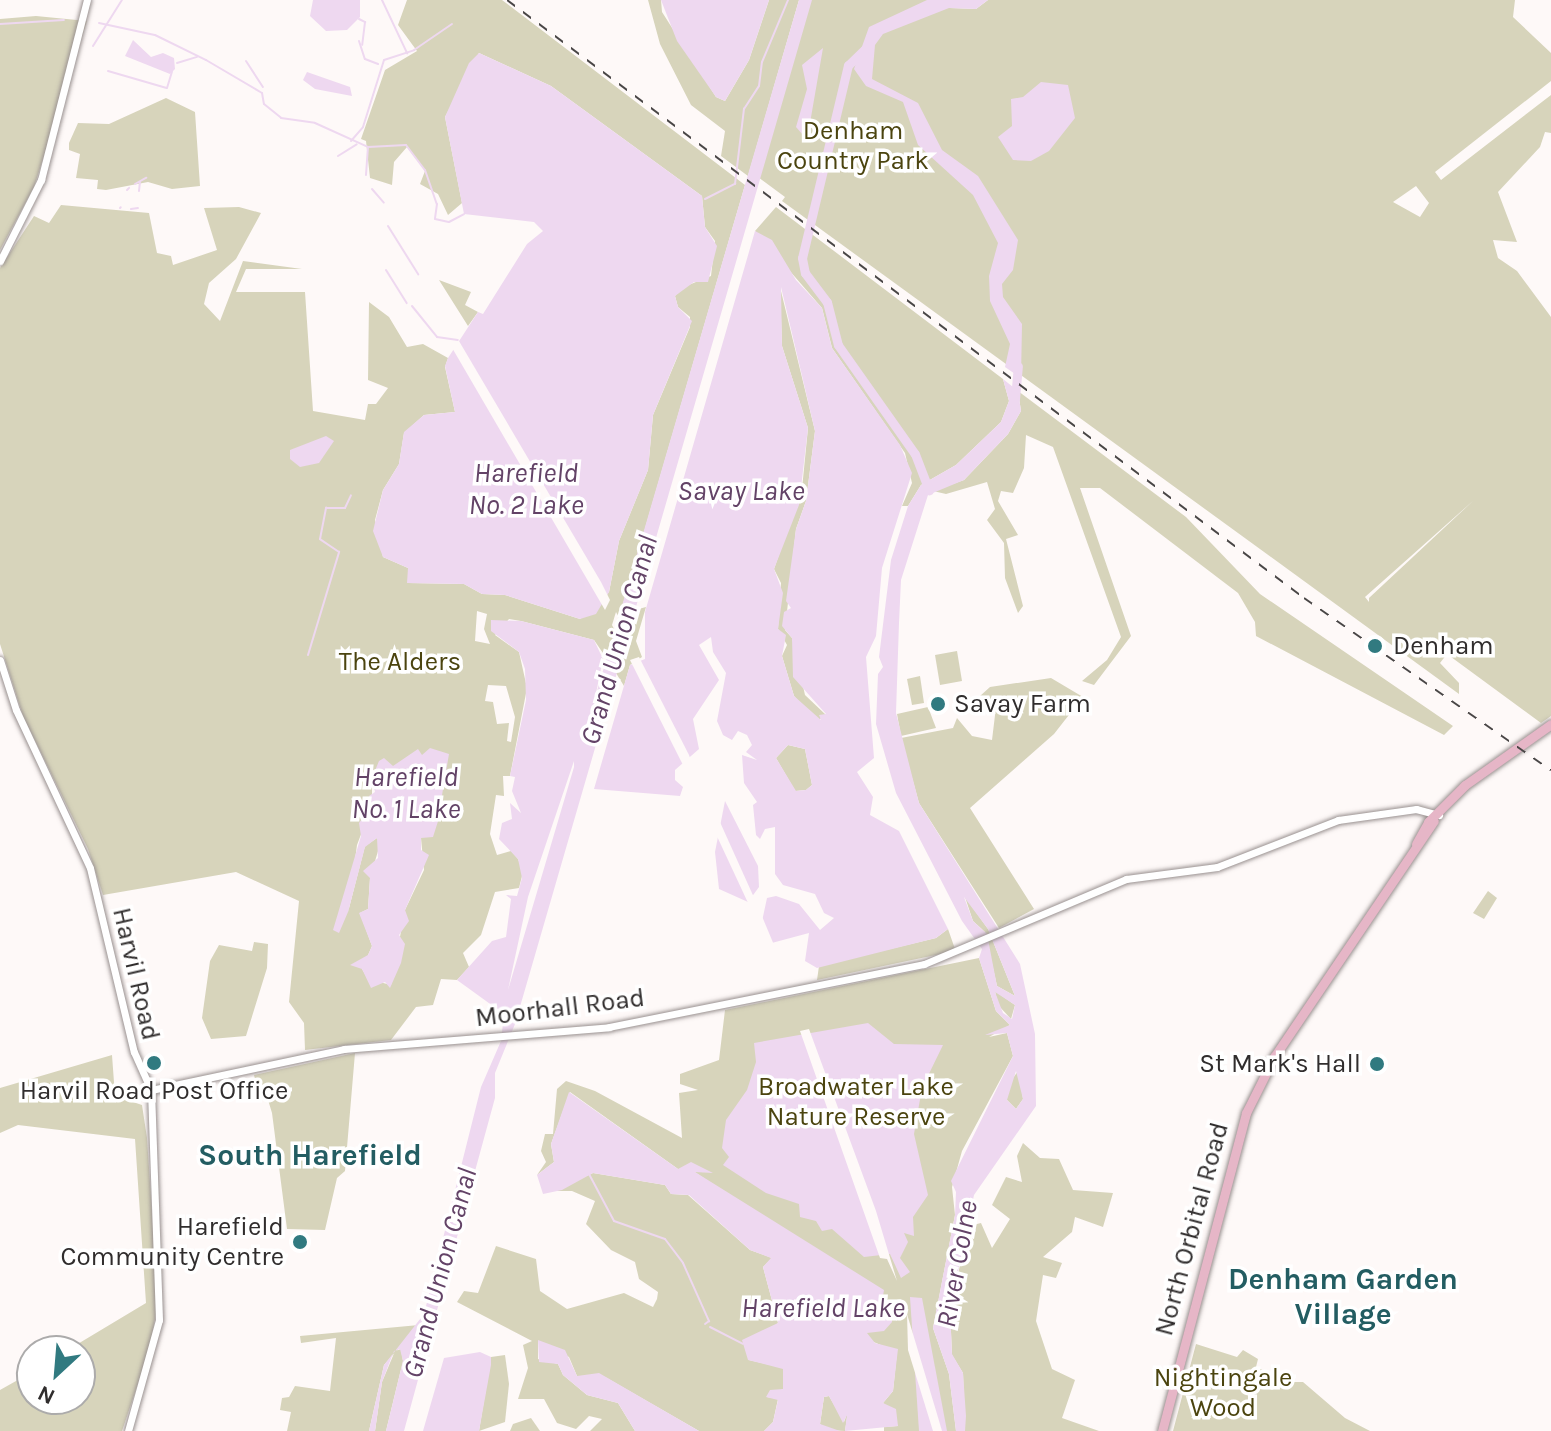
<!DOCTYPE html>
<style>
body{margin:0}
#map{position:relative;width:1551px;height:1431px;overflow:hidden;background:#fef9f8;font-family:Karla,sans-serif}
div>[style]{position:absolute}
.green>*{inset:0;background:#d7d4bb}
.water>*{inset:0;background:#eed8f0}
.pier>*{inset:0;background:#fef9f8}
.stream>*{height:2px;margin:-1px;padding:0 1px;transform-origin:1px;border-radius:1px;background:#eed8f0}
.river>*{height:9px;margin:-4.5px;padding:0 4.5px;transform-origin:4.5px;border-radius:4.5px;background:#eed8f0}
.roads{filter:drop-shadow(0 0 2px #999190) drop-shadow(0 0 2px #999190)}
.tertiary>*{height:7px;margin:-3.5px;padding:0 3.5px;transform-origin:3.5px;border-radius:3.5px;background:#fff}
.primary>*{height:9px;margin:-4.5px;padding:0 4.5px;transform-origin:4.5px;border-radius:4.5px;background:#e6b6c7}
.rail>*{height:2px;margin-top:-1px;transform-origin:0;background:repeating-linear-gradient(90deg,#494646 0 10px,transparent 0 20px)}
.dots>*{width:22px;height:22px;translate:-50% -50%;box-sizing:border-box;border:4px solid #fff;border-radius:50%}
span{translate:-50% -50%;white-space:nowrap;text-align:center;line-height:1.15;-webkit-text-stroke:7px #fff;paint-order:stroke}
.park-label{font-size:26px;color:#4b440f}
.poi-label{font-size:26px;color:#302d2d}
.left{translate:0 -50%;text-align:left}
.right{translate:-100% -50%;text-align:right}
.street-label{font-size:26px;color:#302d2d}
.water-label{font-size:28px;color:#634367;font-style:italic}
.quarter-label{font-size:30px;color:#235d62;font-weight:700}
.north{position:absolute;left:16px;top:1335px;width:80px;height:80px;box-sizing:border-box;background:#fff;border:2px solid #acabab;border-radius:50%;rotate:206deg;font-size:22px;font-weight:700;line-height:32px;text-align:center;color:#302d2d}
.north::after{content:'';display:block;margin:auto;width:28px;height:36px;background:#317a80;clip-path:polygon(50% 0,100% 100%,50% 72%,0 100%)}
</style>
<div id="map">
<div class="green">
<div style="clip-path:polygon(evenodd,407px 0,502px 0,745px 185px,607px 659px,594px 640px,521px 621px,509px 619px,495px 635px,519px 652px,527px 688px,510px 776px,503px 776px,504px 796px,496px 795px,490px 834px,497px 855px,511px 851px,518px 859px,523px 872px,519px 888px,495px 892px,481px 935px,463px 953px,469px 967px,457px 980px,441px 979px,433px 1005px,416px 1007px,391px 1040px,305px 1050px,304px 1023px,289px 1002px,299px 901px,236px 872px,103px 895px,88px 849px,23px 716px,0 644px,0 268px,34px 216px,49px 223px,61px 205px,149px 213px,157px 253px,171px 256px,173px 265px,217px 250px,204px 208px,239px 207px,261px 213px,236px 259px,209px 283px,204px 304px,220px 321px,243px 261px,302px 269px,246px 269px,236px 292px,305px 292px,313px 411px,365px 420px,368px 404px,376px 404px,388px 388px,368px 380px,369px 302px,389px 317px,407px 347px,423px 344px,448px 358px,445px 367px,455px 412px,424px 415px,404px 433px,399px 464px,383px 490px,375px 520px,383px 557px,408px 568px,408px 583px,464px 584px,482px 594px,505px 595px,580px 619px,609px 592px,619px 541px,648px 470px,653px 415px,690px 327px,690px 317px,678px 307px,675px 296px,681px 288px,711px 276px,715px 241px,705px 227px,702px 196px,551px 86px,479px 53px,445px 117px,462px 203px,448px 215px,438px 194px,420px 184px,425px 171px,407px 147px,394px 162px,392px 185px,370px 178px,366px 141px,361px 139px,385px 70px,417px 51px,398px 25px,407px 0,477px 611px,487px 614px,484px 629px,490px 644px,475px 641px,477px 611px,407px 0,488px 685px,506px 686px,515px 717px,511px 742px,507px 741px,509px 723px,497px 724px,493px 702px,485px 701px,488px 685px,407px 0,421px 756px,440px 807px,421px 838px,424px 870px,405px 910px,391px 985px,368px 979px,362px 969px,372px 946px,360px 913px,368px 909px,370px 878px,381px 841px,377px 838px,365px 846px,348px 912px,357px 845px,372px 805px,372px 778px,421px 756px)"></div>
<div style="clip-path:polygon(648px 0,661px 0,662px 12px,716px 97px,725px 101px,749px 60px,769px 0,799px 0,748px 176px,721px 156px,725px 131px,691px 105px,660px 44px)"></div>
<div style="clip-path:polygon(evenodd,805px 0,962px 0,950px 8px,976px 9px,988px 0,1515px 0,1513px 17px,1551px 53px,1551px 81px,1435px 172px,1441px 180px,1551px 95px,1551px 133px,1545px 132px,1540px 147px,1498px 192px,1517px 242px,1493px 240px,1498px 258px,1517px 271px,1551px 317px,1551px 716px,1541px 723px,1447px 654px,1440px 663px,1459px 683px,1459px 694px,782px 201px,785px 197px,754px 174px,805px 0,1416px 186px,1429px 203px,1420px 217px,1393px 202px,1416px 186px,805px 0,1474px 500px,1369px 598px,1369px 602px,1365px 597px,1474px 500px)"></div>
<div style="clip-path:polygon(36px 16px,87px 21px,34px 187px,0 250px,0 19px)"></div>
<div style="clip-path:polygon(166px 98px,195px 112px,200px 186px,172px 189px,148px 182px,106px 190px,97px 189px,98px 180px,76px 178px,80px 154px,69px 150px,69px 143px,78px 123px,109px 124px)"></div>
<div style="clip-path:polygon(776px 207px,1003px 379px,1009px 401px,1001px 422px,956px 465px,921px 485px,908px 506px,902px 506px,912px 483px,905px 453px,832px 348px,822px 308px,755px 231px)"></div>
<div style="clip-path:polygon(439px 280px,471px 292px,465px 305px,478px 312px,468px 326px)"></div>
<div style="clip-path:polygon(780px 287px,815px 431px,806px 501px,796px 529px,785px 630px,792px 638px,805px 695px,826px 715px,817px 721px,794px 696px,782px 656px,787px 645px,778px 629px,781px 583px,774px 569px,802px 489px,808px 428px,782px 346px)"></div>
<div style="clip-path:polygon(1018px 391px,1186px 517px,1260px 594px,1453px 726px,1444px 735px,1256px 636px,1255px 622px,1238px 593px,1100px 488px,1080px 488px,1131px 636px,1094px 685px,1082px 681px,1107px 660px,1121px 637px,1053px 447px,1026px 435px,1024px 468px,1013px 493px,1001px 491px,998px 501px,1018px 535px,1006px 539px,1023px 606px,1018px 613px,1005px 578px,1004px 543px,987px 520px,995px 509px,987px 482px,946px 494px,933px 491px,964px 480px,1008px 434px,1021px 411px)"></div>
<div style="clip-path:polygon(646px 607px,636px 641px,642px 657px,630px 665px,624px 686px,616px 673px,635px 610px)"></div>
<div style="clip-path:polygon(957px 651px,962px 681px,940px 685px,935px 655px)"></div>
<div style="clip-path:polygon(920px 676px,924px 703px,912px 705px,907px 679px)"></div>
<div style="clip-path:polygon(1051px 678px,1083px 697px,1054px 734px,970px 808px,1034px 909px,999px 928px,919px 803px,901px 738px,953px 728px,957px 718px,972px 736px,992px 740px,996px 707px,979px 706px,980px 696px,990px 687px)"></div>
<div style="clip-path:polygon(928px 707px,936px 728px,901px 736px,897px 714px)"></div>
<div style="clip-path:polygon(788px 745px,805px 749px,812px 785px,806px 790px,795px 791px,776px 758px)"></div>
<div style="clip-path:polygon(1488px 891px,1497px 898px,1484px 919px,1473px 913px)"></div>
<div style="clip-path:polygon(965px 897px,988px 929px,1015px 996px,997px 986px,985px 932px,973px 921px)"></div>
<div style="clip-path:polygon(948px 929px,955px 949px,950px 952px,817px 980px,819px 966px,936px 938px)"></div>
<div style="clip-path:polygon(254px 942px,268px 944px,267px 968px,246px 1036px,211px 1039px,202px 1018px,210px 961px,219px 945px,252px 951px)"></div>
<div style="clip-path:polygon(979px 958px,996px 1011px,1010px 1025px,989px 1037px,1007px 1033px,1013px 1056px,962px 1151px,952px 1187px,955px 1215px,933px 1328px,949px 1374px,956px 1431px,884px 1431px,884px 1427px,898px 1426px,883px 1403px,893px 1391px,897px 1352px,869px 1340px,866px 1332px,885px 1299px,693px 1171px,710px 1173px,678px 1169px,570px 1092px,551px 1144px,554px 1162px,537px 1175px,546px 1162px,541px 1151px,545px 1134px,553px 1134px,557px 1089px,566px 1081px,595px 1091px,682px 1138px,679px 1093px,698px 1090px,680px 1084px,680px 1074px,719px 1060px,725px 1010px)"></div>
<div style="clip-path:polygon(995px 991px,1015px 1005px,1011px 1019px,998px 1005px)"></div>
<div style="clip-path:polygon(355px 1053px,345px 1171px,337px 1178px,325px 1230px,287px 1229px,272px 1113px,265px 1090px,258px 1091px,254px 1075px)"></div>
<div style="clip-path:polygon(112px 1055px,115px 1096px,142px 1105px,147px 1138px,158px 1303px,149px 1351px,122px 1431px,0 1431px,0 1390px,32px 1372px,32px 1399px,80px 1399px,80px 1351px,66px 1351px,146px 1303px,135px 1139px,18px 1125px,0 1133px,0 1088px)"></div>
<div style="clip-path:polygon(1019px 1070px,1023px 1099px,1016px 1109px,1007px 1100px,1007px 1086px)"></div>
<div style="clip-path:polygon(1023px 1143px,1040px 1158px,1059px 1159px,1073px 1190px,1113px 1193px,1103px 1227px,1075px 1217px,1072px 1232px,1043px 1257px,1062px 1263px,1056px 1278px,1043px 1275px,1036px 1321px,1052px 1369px,1075px 1380px,1062px 1418px,1099px 1431px,965px 1431px,963px 1373px,952px 1355px,950px 1309px,969px 1226px,981px 1223px,992px 1248px,1010px 1219px,992px 1205px,1006px 1177px,1022px 1182px,1017px 1156px)"></div>
<div style="clip-path:polygon(593px 1173px,665px 1185px,671px 1194px,688px 1195px,750px 1250px,772px 1258px,763px 1267px,778px 1323px,749px 1360px,783px 1368px,783px 1389px,767px 1397px,778px 1399px,773px 1422px,764px 1431px,699px 1431px,605px 1377px,577px 1376px,569px 1357px,538px 1341px,538px 1359px,558px 1364px,563px 1375px,587px 1395px,618px 1403px,635px 1431px,590px 1431px,602px 1419px,589px 1416px,576px 1429px,557px 1423px,544px 1399px,518px 1399px,528px 1368px,523px 1345px,532px 1341px,457px 1302px,464px 1291px,478px 1293px,496px 1246px,536px 1259px,540px 1291px,567px 1309px,624px 1293px,653px 1307px,657px 1299px,658px 1292px,639px 1279px,635px 1262px,611px 1250px,586px 1224px,595px 1201px,572px 1191px,553px 1191px)"></div>
<div style="clip-path:polygon(419px 1325px,384px 1365px,369px 1431px,287px 1431px,291px 1412px,280px 1410px,282px 1398px,289px 1397px,295px 1386px,330px 1391px,336px 1338px,301px 1343px,300px 1336px)"></div>
<div style="clip-path:polygon(1196px 1344px,1237px 1357px,1243px 1350px,1258px 1359px,1256px 1367px,1288px 1382px,1303px 1382px,1345px 1418px,1370px 1431px,1173px 1431px)"></div>
<div style="clip-path:polygon(401px 1349px,403px 1361px,386px 1431px,375px 1431px,382px 1382px,395px 1351px)"></div>
<div style="clip-path:polygon(505px 1355px,509px 1384px,505px 1422px,479px 1431px,491px 1357px)"></div>
<div style="clip-path:polygon(829px 1396px,844px 1422px,848px 1411px,845px 1431px,827px 1430px,820px 1424px,824px 1397px)"></div>
<div style="clip-path:polygon(531px 1418px,540px 1431px,510px 1431px,513px 1424px)"></div>
</div>
<div class="water">
<div style="clip-path:polygon(313px 0,360px 0,360px 17px,347px 30px,326px 31px,310px 16px)"></div>
<div style="clip-path:polygon(661px 0,769px 0,749px 60px,725px 101px,716px 97px,677px 41px)"></div>
<div style="clip-path:polygon(evenodd,799px 0,812px 0,515px 1024px,495px 1073px,495px 1098px,404px 1431px,386px 1431px,403px 1361px,400px 1349px,394px 1351px,382px 1382px,375px 1431px,369px 1431px,384px 1365px,424px 1314px,481px 1087px,501px 1041px,504px 1014px,457px 980px,492px 941px,506px 937px,511px 899px,506px 895px,517px 896px,522px 878px,518px 859px,499px 839px,502px 823px,512px 819px,510px 803px,521px 813px,512px 791px,515px 777px,510px 776px,526px 700px,525px 669px,519px 652px,491px 631px,491px 620px,521px 621px,594px 640px,603px 659px,595px 698px,799px 0,574px 761px,574px 767px,508px 990px,528px 897px,574px 761px)"></div>
<div style="clip-path:polygon(927px 0,988px 0,976px 9px,949px 8px,883px 34px,875px 45px,872px 79px,918px 103px,942px 150px,978px 176px,1018px 240px,1013px 270px,1002px 284px,1003px 297px,1022px 324px,1021px 378px,1005px 367px,1010px 344px,990px 301px,989px 276px,998px 243px,973px 195px,918px 145px,903px 102px,866px 86px,854px 69px,869px 27px)"></div>
<div style="clip-path:polygon(133px 40px,151px 57px,163px 53px,174px 58px,175px 69px,170px 74px,125px 56px)"></div>
<div style="clip-path:polygon(823px 48px,810px 123px,803px 135px,796px 127px,807px 89px,802px 65px)"></div>
<div style="clip-path:polygon(479px 53px,551px 86px,702px 196px,705px 227px,717px 246px,708px 282px,694px 282px,675px 296px,678px 307px,692px 321px,653px 415px,648px 470px,619px 541px,609px 592px,596px 614px,580px 619px,505px 595px,482px 594px,464px 584px,407px 583px,408px 568px,383px 557px,373px 531px,383px 490px,399px 464px,404px 432px,424px 415px,455px 412px,445px 366px,448px 358px,478px 312px,483px 314px,527px 244px,543px 231px,534px 222px,464px 214px,445px 117px,469px 63px)"></div>
<div style="clip-path:polygon(307px 72px,350px 87px,352px 96px,315px 89px,303px 80px)"></div>
<div style="clip-path:polygon(1041px 82px,1068px 85px,1075px 118px,1049px 151px,1031px 161px,1013px 160px,998px 137px,1012px 126px,1011px 99px,1023px 97px)"></div>
<div style="clip-path:polygon(evenodd,755px 231px,772px 240px,796px 280px,822px 308px,832px 348px,900px 445px,912px 473px,882px 568px,876px 636px,866px 657px,874px 758px,857px 772px,873px 797px,870px 815px,899px 831px,948px 929px,936px 938px,817px 968px,805px 961px,809px 933px,768px 944px,761px 926px,767px 898px,776px 896px,799px 904px,820px 930px,834px 918px,824px 913px,815px 894px,783px 885px,775px 874px,775px 827px,765px 829px,760px 839px,756px 835px,753px 805px,757px 802px,744px 783px,742px 755px,757px 760px,746px 752px,752px 745px,747px 735px,738px 731px,732px 740px,723px 735px,717px 721px,726px 673px,713px 652px,711px 637px,699px 645px,719px 680px,693px 719px,699px 749px,675px 770px,675px 780px,683px 787px,680px 796px,594px 789px,630px 665px,645px 659px,645px 612px,755px 231px,781px 287px,815px 431px,806px 501px,796px 529px,786px 601px,791px 608px,784px 612px,782px 626px,792px 638px,793px 677px,826px 714px,819px 715px,821px 720px,794px 696px,782px 656px,786px 635px,778px 629px,783px 593px,774px 569px,799px 505px,808px 428px,782px 346px,781px 287px,755px 231px,788px 745px,805px 749px,812px 785px,806px 790px,796px 791px,776px 758px,788px 745px)"></div>
<div style="clip-path:polygon(evenodd,1003px 379px,1018px 391px,1021px 411px,1008px 434px,964px 480px,928px 495px,901px 580px,899px 623px,896px 713px,919px 803px,1020px 964px,1035px 1034px,1036px 1106px,974px 1195px,950px 1309px,952px 1354px,963px 1373px,966px 1416px,965px 1431px,956px 1431px,949px 1374px,933px 1328px,955px 1215px,956px 1192px,951px 1181px,1013px 1056px,1007px 1033px,985px 1035px,1010px 1025px,996px 1011px,979px 958px,982px 949px,962px 921px,896px 793px,876px 724px,878px 674px,883px 667px,879px 657px,891px 560px,908px 506px,921px 485px,956px 465px,1001px 422px,1009px 401px,1003px 379px,964px 897px,988px 929px,1015px 996px,997px 986px,987px 934px,973px 921px,964px 897px,1003px 379px,995px 992px,1015px 1005px,1012px 1019px,1003px 1013px,995px 992px,1003px 379px,1016px 1071px,1023px 1099px,1016px 1109px,1007px 1100px,1016px 1071px)"></div>
<div style="clip-path:polygon(326px 436px,334px 441px,319px 463px,300px 467px,290px 459px,290px 450px)"></div>
<div style="clip-path:polygon(430px 748px,449px 754px,440px 807px,432px 812px,440px 815px,433px 837px,421px 838px,421px 850px,429px 855px,405px 910px,409px 921px,399px 935px,405px 944px,401px 963px,390px 988px,385px 982px,371px 988px,362px 969px,350px 965px,368px 955px,372px 946px,359px 913px,368px 909px,370px 878px,363px 871px,378px 858px,377px 838px,365px 847px,348px 912px,339px 933px,333px 930px,361px 836px,359px 823px,372px 805px,369px 796px,375px 792px,372px 778px,379px 761px,384px 758px,393px 766px,418px 749px,422px 755px)"></div>
<div style="clip-path:polygon(725px 801px,758px 866px,759px 887px,748px 902px,719px 889px,715px 852px)"></div>
<div style="clip-path:polygon(868px 1023px,894px 1044px,943px 1045px,922px 1088px,914px 1134px,928px 1195px,913px 1217px,914px 1236px,904px 1233px,908px 1242px,900px 1258px,910px 1272px,901px 1278px,890px 1254px,864px 1257px,832px 1229px,822px 1231px,816px 1221px,800px 1217px,799px 1204px,766px 1193px,723px 1165px,729px 1157px,722px 1148px,726px 1120px,747px 1090px,756px 1062px,754px 1043px)"></div>
<div style="clip-path:polygon(569px 1092px,678px 1169px,691px 1162px,713px 1173px,695px 1172px,884px 1290px,881px 1308px,892px 1314px,892px 1322px,884px 1331px,867px 1333px,875px 1343px,898px 1349px,893px 1391px,883px 1403px,896px 1409px,898px 1426px,845px 1431px,847px 1415px,843px 1423px,829px 1396px,824px 1397px,820px 1424px,840px 1431px,764px 1431px,773px 1422px,778px 1400px,766px 1397px,770px 1390px,783px 1389px,783px 1369px,748px 1360px,742px 1340px,778px 1323px,763px 1267px,771px 1258px,750px 1250px,689px 1195px,671px 1194px,665px 1185px,593px 1173px,562px 1190px,543px 1194px,537px 1175px,554px 1162px,551px 1144px)"></div>
<div style="clip-path:polygon(910px 1297px,922px 1298px,947px 1431px,919px 1431px)"></div>
<div style="clip-path:polygon(538px 1340px,565px 1350px,577px 1376px,599px 1373px,699px 1431px,635px 1431px,618px 1403px,587px 1395px,563px 1375px,558px 1364px,539px 1362px)"></div>
<div style="clip-path:polygon(480px 1352px,491px 1357px,491px 1365px,479px 1431px,423px 1431px,444px 1358px)"></div>
</div>
<div class="pier">
<div style="clip-path:polygon(456px 336px,601px 582px,610px 600px,605px 610px,451px 346px)"></div>
<div style="clip-path:polygon(616px 612px,630px 639px,626px 652px,612px 625px)"></div>
<div style="clip-path:polygon(639px 657px,689px 755px,692px 764px,684px 767px,630px 660px)"></div>
<div style="clip-path:polygon(715px 811px,756px 902px,749px 905px,715px 832px)"></div>
<div style="clip-path:polygon(759px 909px,774px 945px,769px 948px,758px 931px)"></div>
<div style="clip-path:polygon(809px 1029px,876px 1211px,897px 1281px,887px 1259px,880px 1258px,800px 1031px)"></div>
<div style="clip-path:polygon(907px 1314px,937px 1414px,942px 1431px,933px 1431px,908px 1350px)"></div>
</div>
<div class="stream">
<div style="left:382px;top:0;width:59px;rotate:64.7deg"></div>
<div style="left:359px;top:19px;width:7px;rotate:27deg"></div>
<div style="left:365px;top:22px;width:23px;rotate:97deg"></div>
<div style="left:99px;top:23px;width:57px;rotate:12.1deg"></div>
<div style="left:155px;top:35px;width:57px;rotate:26.1deg"></div>
<div style="left:206px;top:60px;width:65px;rotate:30.5deg"></div>
<div style="left:262px;top:93px;width:11px;rotate:80deg"></div>
<div style="left:264px;top:104px;width:22px;rotate:39deg"></div>
<div style="left:281px;top:118px;width:34px;rotate:8deg"></div>
<div style="left:315px;top:123px;width:58px;rotate:24.4deg"></div>
<div style="left:368px;top:147px;width:38px;rotate:-3deg"></div>
<div style="left:406px;top:145px;width:31px;rotate:53deg"></div>
<div style="left:425px;top:170px;width:36px;rotate:71deg"></div>
<div style="left:437px;top:204px;width:15px;rotate:98deg"></div>
<div style="left:435px;top:219px;width:14px;rotate:12deg"></div>
<div style="left:449px;top:222px;width:17px;rotate:-28deg"></div>
<div style="left:0;top:24px;width:64px;rotate:-3.6deg"></div>
<div style="left:359px;top:41px;width:19px;rotate:72deg"></div>
<div style="left:365px;top:59px;width:14px;rotate:21deg"></div>
<div style="left:93px;top:46px;width:54px;rotate:-57.8deg"></div>
<div style="left:246px;top:61px;width:31px;rotate:57deg"></div>
<div style="left:177px;top:63px;width:21px;rotate:-17deg"></div>
<div style="left:108px;top:71px;width:61px;rotate:16.1deg"></div>
<div style="left:167px;top:88px;width:17px;rotate:-73deg"></div>
<div style="left:351px;top:141px;width:18px;rotate:-49deg"></div>
<div style="left:363px;top:127px;width:70px;rotate:-72.6deg"></div>
<div style="left:384px;top:60px;width:32px;rotate:-18deg"></div>
<div style="left:414px;top:50px;width:46px;rotate:-34.4deg"></div>
<div style="left:338px;top:156px;width:22px;rotate:-32deg"></div>
<div style="left:366px;top:175px;width:27px;rotate:-86deg"></div>
<div style="left:135px;top:184px;width:13px;rotate:-29deg"></div>
<div style="left:372px;top:189px;width:18px;rotate:49deg"></div>
<div style="left:127px;top:190px;width:3px;rotate:-45deg"></div>
<div style="left:139px;top:191px;width:9px;rotate:-84deg"></div>
<div style="left:705px;top:199px;width:34px;rotate:-27deg"></div>
<div style="left:735px;top:184px;width:76px;rotate:-83.2deg"></div>
<div style="left:744px;top:109px;width:27px;rotate:-57deg"></div>
<div style="left:759px;top:86px;width:24px;rotate:-83deg"></div>
<div style="left:762px;top:62px;width:67px;rotate:-67.2deg"></div>
<div style="left:120px;top:208px;width:1px;rotate:-45deg"></div>
<div style="left:131px;top:209px;width:7px;rotate:-8deg"></div>
<div style="left:388px;top:226px;width:57px;rotate:58deg"></div>
<div style="left:386px;top:270px;width:39px;rotate:58deg"></div>
<div style="left:412px;top:306px;width:40px;rotate:51deg"></div>
<div style="left:437px;top:337px;width:21px;rotate:8deg"></div>
<div style="left:308px;top:655px;width:108px;rotate:-73.2deg"></div>
<div style="left:339px;top:552px;width:23px;rotate:-146deg"></div>
<div style="left:320px;top:539px;width:32px;rotate:-79deg"></div>
<div style="left:326px;top:508px;width:19px"></div>
<div style="left:345px;top:508px;width:14px;rotate:-65deg"></div>
<div style="left:589px;top:1174px;width:53px;rotate:62deg"></div>
<div style="left:614px;top:1221px;width:54px;rotate:19.4deg"></div>
<div style="left:665px;top:1239px;width:30px;rotate:53deg"></div>
<div style="left:683px;top:1263px;width:64px;rotate:65.9deg"></div>
<div style="left:709px;top:1321px;width:5px;rotate:143deg"></div>
<div style="left:710px;top:1327px;width:37px;rotate:27deg"></div>
</div>
<div class="river">
<div style="left:868px;top:46px;width:28px;rotate:136deg"></div>
<div style="left:848px;top:65px;width:198px;rotate:103.4deg"></div>
<div style="left:802px;top:258px;width:15px;rotate:79deg"></div>
<div style="left:805px;top:273px;width:36px;rotate:53deg"></div>
<div style="left:827px;top:302px;width:44px;rotate:75.7deg"></div>
<div style="left:838px;top:345px;width:133px;rotate:54.8deg"></div>
<div style="left:915px;top:454px;width:39px;rotate:69deg"></div>
<div style="left:1015px;top:399px;width:33px;rotate:-85deg"></div>
</div>
<div class="roads">
<div class="tertiary">
<div style="left:0;top:261px;width:91px;rotate:-63.2deg"></div>
<div style="left:41px;top:180px;width:186px;rotate:-75.7deg"></div>
<div style="left:0;top:660px;width:52px;rotate:72.3deg"></div>
<div style="left:16px;top:710px;width:174px;rotate:64.9deg"></div>
<div style="left:90px;top:868px;width:189px;rotate:76.6deg"></div>
<div style="left:134px;top:1052px;width:42px;rotate:65.9deg"></div>
<div style="left:151px;top:1090px;width:230px;rotate:88deg"></div>
<div style="left:159px;top:1320px;width:115px;rotate:105.6deg"></div>
<div style="left:151px;top:1090px;width:197px;rotate:-12deg"></div>
<div style="left:344px;top:1049px;width:266px;rotate:-4.7deg"></div>
<div style="left:609px;top:1027px;width:321px;rotate:-11.3deg"></div>
<div style="left:924px;top:964px;width:219px;rotate:-22.8deg"></div>
<div style="left:1126px;top:879px;width:92px;rotate:-7.5deg"></div>
<div style="left:1217px;top:867px;width:130px;rotate:-21.2deg"></div>
<div style="left:1338px;top:820px;width:79px;rotate:-8deg"></div>
<div style="left:1416px;top:809px;width:24px;rotate:15deg"></div>
</div>
<div class="primary">
<div style="left:1416px;top:844px;width:25px;rotate:-61deg"></div>
<div style="left:1428px;top:822px;width:52px;rotate:-45deg"></div>
<div style="left:1465px;top:785px;width:105px;rotate:-35.3deg"></div>
<div style="left:1162px;top:1431px;width:329px;rotate:-75.2deg"></div>
<div style="left:1246px;top:1113px;width:63px;rotate:-63.4deg"></div>
<div style="left:1274px;top:1057px;width:285px;rotate:-55.9deg"></div>
</div>
</div>
<div class="rail">
<div style="left:507px;top:0;width:996px;rotate:36.88deg"></div>
<div style="left:1304px;top:598px;width:301px;rotate:34.9deg"></div>
</div>
<div class="dots">
<div style="left:1375px;top:646px;background:#317a80"></div>
<div style="left:938px;top:704px;background:#317a80"></div>
<div style="left:154px;top:1063px;background:#317a80"></div>
<div style="left:1377px;top:1064px;background:#317a80"></div>
<div style="left:300px;top:1242px;background:#317a80"></div>
</div>
<div class="park-label">
<span style="left:853px;top:146px">Denham<br>Country Park</span>
<span style="left:400px;top:662px">The Alders</span>
<span style="left:856px;top:1102px">Broadwater Lake<br>Nature Reserve</span>
<span style="left:1223px;top:1393px">Nightingale<br>Wood</span>
</div>
<div class="poi-label">
<span class="left" style="left:1393px;top:646px">Denham</span>
<span class="left" style="left:954px;top:704px">Savay Farm</span>
<span class="right" style="left:1361px;top:1064px">St Mark's Hall</span>
<span style="left:154px;top:1091px">Harvil Road Post Office</span>
<span class="right" style="left:284px;top:1242px">Harefield<br>Community Centre</span>
</div>
<div class="street-label">
<span style="left:136px;top:974px;rotate:77deg">Harvil Road</span>
<span style="left:560px;top:1008px;rotate:-7deg">Moorhall Road</span>
<span style="left:1192px;top:1229px;rotate:-75deg">North Orbital Road</span>
</div>
<div class="water-label">
<span style="left:526px;top:489px">Harefield<br>No. 2 Lake</span>
<span style="left:741px;top:491px">Savay Lake</span>
<span style="left:619px;top:640px;rotate:-74deg">Grand Union Canal</span>
<span style="left:406px;top:793px">Harefield<br>No. 1 Lake</span>
<span style="left:957px;top:1264px;rotate:-80deg">River Colne</span>
<span style="left:440px;top:1273px;rotate:-75deg">Grand Union Canal</span>
<span style="left:823px;top:1308px">Harefield Lake</span>
</div>
<div class="quarter-label">
<span style="left:310px;top:1155px">South Harefield</span>
<span style="left:1343px;top:1296px">Denham Garden<br>Village</span>
</div>
<div class="north">N</div>
</div>
